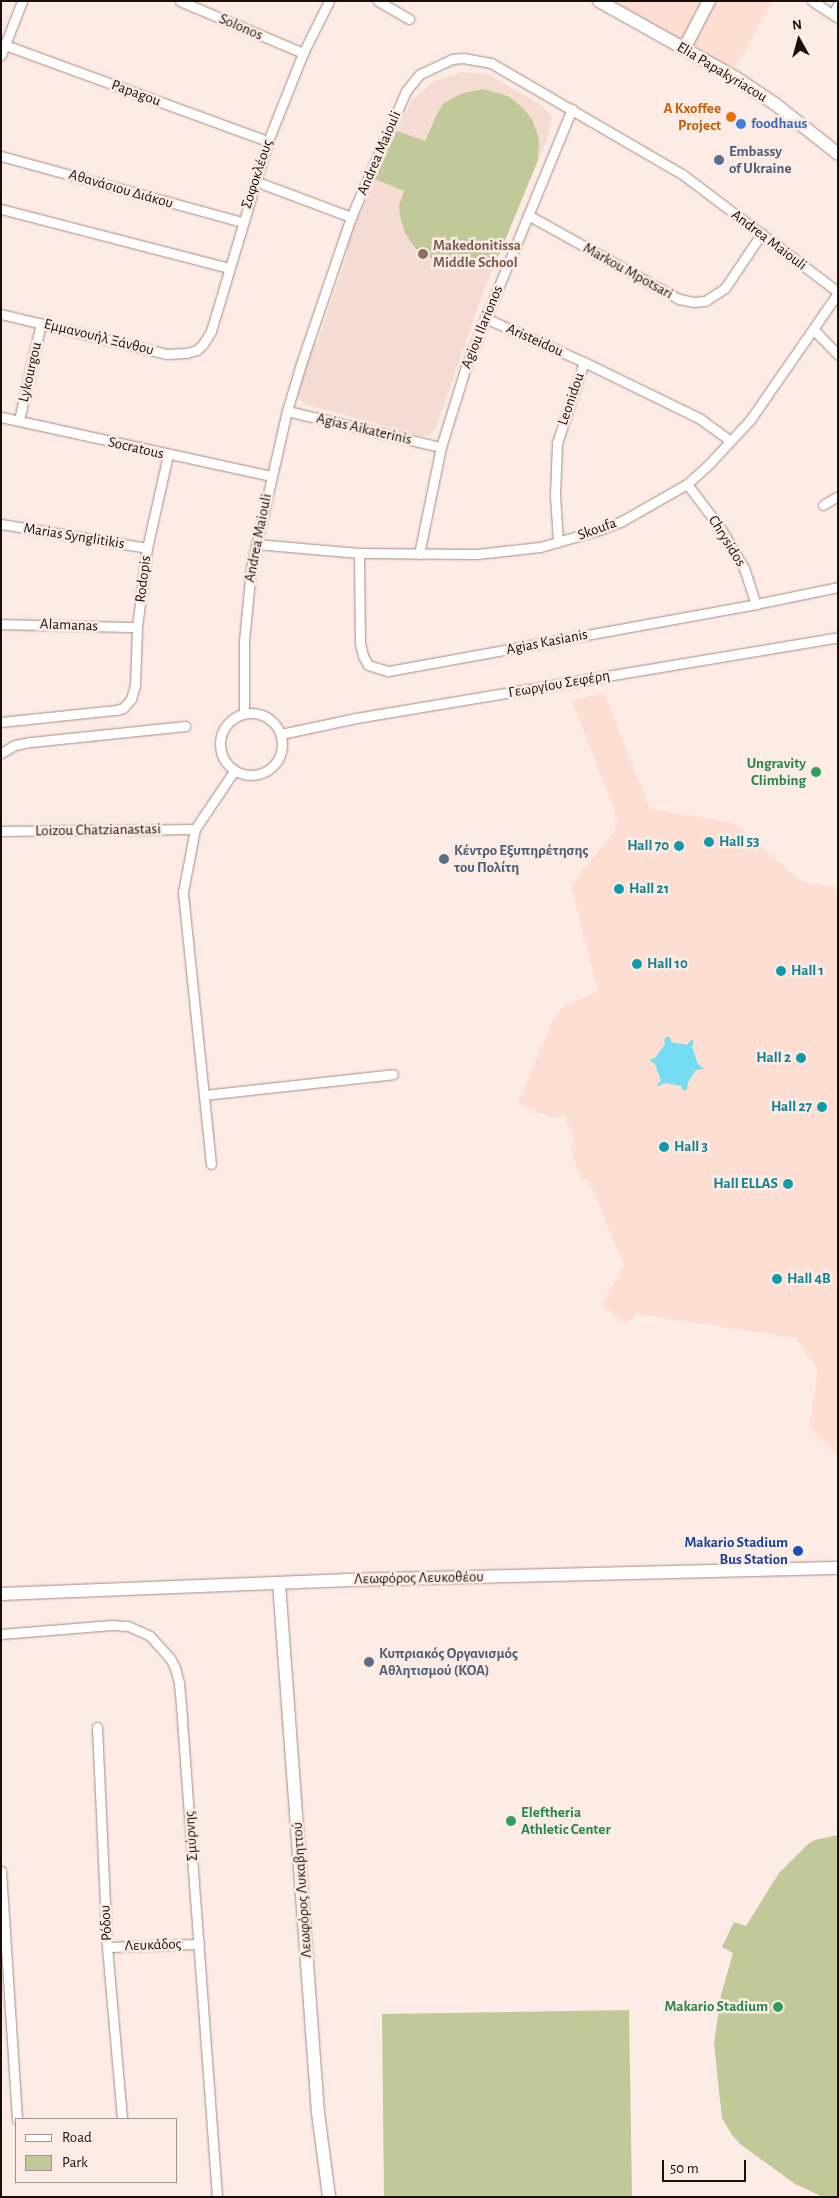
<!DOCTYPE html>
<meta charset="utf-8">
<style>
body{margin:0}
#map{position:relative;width:839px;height:2198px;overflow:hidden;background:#fdece5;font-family:"Alegreya Sans",sans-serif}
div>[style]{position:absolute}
.built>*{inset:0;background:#fcdfd2}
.education>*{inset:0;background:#f4dcd3}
.green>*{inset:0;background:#c1c998}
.water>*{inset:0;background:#75dcf1}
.roads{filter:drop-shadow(0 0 1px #a68c81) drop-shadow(0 0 1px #a68c81)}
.minor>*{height:9px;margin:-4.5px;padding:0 4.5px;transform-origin:4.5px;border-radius:4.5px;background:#fff}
.minor>.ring{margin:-4.5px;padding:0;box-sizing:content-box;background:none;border:9px solid #fff;border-radius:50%}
.secondary>*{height:12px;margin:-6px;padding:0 6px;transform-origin:6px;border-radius:6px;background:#fff}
.dots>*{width:14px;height:14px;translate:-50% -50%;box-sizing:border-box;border:2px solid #fdece5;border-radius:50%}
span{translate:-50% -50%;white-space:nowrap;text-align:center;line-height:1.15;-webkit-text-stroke:5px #fdece5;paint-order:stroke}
.street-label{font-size:15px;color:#180f0b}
.food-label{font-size:15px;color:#c56008;font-weight:700}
.right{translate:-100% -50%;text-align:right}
.shop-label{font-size:15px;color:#366cbe;font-weight:700}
.left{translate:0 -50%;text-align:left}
.service-label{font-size:15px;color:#4e5e75;font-weight:700}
.education-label{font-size:15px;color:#785e54;font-weight:700}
.leisure-label{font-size:15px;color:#27864d;font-weight:700}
.culture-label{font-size:15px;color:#0d838f;font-weight:700}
.transit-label{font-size:15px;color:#164399;font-weight:700}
.frame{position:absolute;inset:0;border:2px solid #180f0b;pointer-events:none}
.legend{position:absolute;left:15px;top:2118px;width:162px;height:65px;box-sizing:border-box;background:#fdece5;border:1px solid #a1948e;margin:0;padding:6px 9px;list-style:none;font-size:15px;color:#180f0b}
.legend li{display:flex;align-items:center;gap:10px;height:25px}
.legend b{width:25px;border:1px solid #a1948e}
.north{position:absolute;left:774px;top:15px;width:50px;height:50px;-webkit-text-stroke:4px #fdece5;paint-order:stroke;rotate:353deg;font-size:14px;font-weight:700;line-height:20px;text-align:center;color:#180f0b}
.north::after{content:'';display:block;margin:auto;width:18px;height:22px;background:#180f0b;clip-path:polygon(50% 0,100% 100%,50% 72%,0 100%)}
.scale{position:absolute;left:662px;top:2160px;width:84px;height:22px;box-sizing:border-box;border:2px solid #180f0b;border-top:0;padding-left:6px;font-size:15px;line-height:18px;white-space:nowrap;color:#180f0b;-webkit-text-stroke:4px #fdece5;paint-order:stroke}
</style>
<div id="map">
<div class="built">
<div style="clip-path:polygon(610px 1px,773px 1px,734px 69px)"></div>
<div style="clip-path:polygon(604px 693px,650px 809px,734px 823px,801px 881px,838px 888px,838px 1456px,809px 1427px,818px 1370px,796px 1338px,637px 1314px,625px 1324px,602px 1305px,624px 1265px,588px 1179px,582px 1180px,570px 1147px,576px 1145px,564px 1114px,556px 1119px,518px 1104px,552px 1022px,564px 1006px,598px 992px,571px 885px,616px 830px,615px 824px,618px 820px,572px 700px)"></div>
</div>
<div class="education">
<div style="clip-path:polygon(461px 72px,488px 74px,541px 105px,550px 114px,552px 120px,547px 139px,482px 295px,436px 428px,430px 435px,421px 436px,304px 404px,297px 394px,311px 348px,318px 341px,348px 252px,347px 243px,411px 101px,433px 82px)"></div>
</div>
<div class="green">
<div style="clip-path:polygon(483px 89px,508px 96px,522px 107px,532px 119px,539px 139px,538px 160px,499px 255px,486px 263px,469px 268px,446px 267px,417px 250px,405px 233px,400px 216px,399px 205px,404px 191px,375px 179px,397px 131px,425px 141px,438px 112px,443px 104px,460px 94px)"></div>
<div style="clip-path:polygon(838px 1835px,838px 2197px,823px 2197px,795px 2184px,740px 2144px,732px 2135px,722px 2118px,714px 2044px,721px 1995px,733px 1953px,722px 1947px,734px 1922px,746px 1926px,779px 1873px,808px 1844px,815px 1840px)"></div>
<div style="clip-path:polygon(629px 2010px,632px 2196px,384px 2197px,382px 2014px)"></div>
</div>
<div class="water">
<div style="clip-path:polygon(666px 1037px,670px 1037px,671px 1042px,687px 1045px,691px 1040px,694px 1041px,692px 1047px,698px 1064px,704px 1069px,696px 1070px,688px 1082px,687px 1090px,683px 1090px,681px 1086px,666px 1083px,658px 1086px,657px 1084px,661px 1081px,655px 1064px,649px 1060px,655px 1058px,665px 1044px,664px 1040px)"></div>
</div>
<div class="roads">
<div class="minor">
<div style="left:180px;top:1px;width:134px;rotate:22.9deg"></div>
<div style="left:378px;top:1px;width:36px;rotate:30deg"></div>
<div style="left:812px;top:1px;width:31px;rotate:33deg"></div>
<div style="left:833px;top:14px;width:11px;rotate:-63deg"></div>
<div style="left:5px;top:45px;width:280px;rotate:20.1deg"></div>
<div style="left:1px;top:55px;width:58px;rotate:-68.7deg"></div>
<div style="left:1px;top:156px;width:250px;rotate:15.3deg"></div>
<div style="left:255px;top:181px;width:103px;rotate:20.6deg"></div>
<div style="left:1px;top:209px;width:236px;rotate:14.5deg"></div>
<div style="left:528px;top:215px;width:173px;rotate:29.1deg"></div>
<div style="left:679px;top:299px;width:14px;rotate:12deg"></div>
<div style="left:693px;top:302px;width:12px;rotate:-5deg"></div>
<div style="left:705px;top:301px;width:24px;rotate:-33deg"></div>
<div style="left:725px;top:288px;width:66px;rotate:-56.1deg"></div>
<div style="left:1px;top:314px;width:170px;rotate:13.6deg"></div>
<div style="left:166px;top:354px;width:20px;rotate:-3deg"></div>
<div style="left:186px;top:353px;width:11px;rotate:-15deg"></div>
<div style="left:197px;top:350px;width:8px;rotate:-45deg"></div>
<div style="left:203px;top:344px;width:15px;rotate:-58deg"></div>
<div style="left:211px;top:331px;width:198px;rotate:-73.3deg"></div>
<div style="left:268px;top:141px;width:95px;rotate:-68.3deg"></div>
<div style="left:303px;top:53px;width:58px;rotate:-63.4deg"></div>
<div style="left:485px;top:318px;width:108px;rotate:24deg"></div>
<div style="left:814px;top:330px;width:35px;rotate:46deg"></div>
<div style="left:287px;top:411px;width:158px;rotate:13.2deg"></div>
<div style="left:1px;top:417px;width:276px;rotate:12.3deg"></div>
<div style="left:19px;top:420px;width:99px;rotate:-77.2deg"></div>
<div style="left:687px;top:484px;width:56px;rotate:52.9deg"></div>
<div style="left:721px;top:529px;width:45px;rotate:59.5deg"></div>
<div style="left:744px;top:568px;width:38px;rotate:72deg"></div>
<div style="left:823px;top:505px;width:17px;rotate:-31deg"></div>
<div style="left:1px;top:524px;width:148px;rotate:9.3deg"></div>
<div style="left:558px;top:542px;width:47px;rotate:-93.7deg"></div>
<div style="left:555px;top:495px;width:52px;rotate:-87.8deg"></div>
<div style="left:557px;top:443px;width:85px;rotate:-71.6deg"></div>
<div style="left:584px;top:362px;width:128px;rotate:26deg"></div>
<div style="left:699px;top:418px;width:39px;rotate:36deg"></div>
<div style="left:256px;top:544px;width:103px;rotate:5deg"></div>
<div style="left:359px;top:553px;width:118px;rotate:0.5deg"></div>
<div style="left:477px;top:554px;width:63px;rotate:-6.3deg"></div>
<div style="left:540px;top:547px;width:61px;rotate:-16.1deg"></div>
<div style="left:599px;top:530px;width:25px;rotate:-21deg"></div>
<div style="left:622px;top:521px;width:75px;rotate:-29.6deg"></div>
<div style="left:687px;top:484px;width:31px;rotate:-42deg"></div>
<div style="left:710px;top:463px;width:59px;rotate:-47.1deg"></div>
<div style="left:750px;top:420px;width:155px;rotate:-55.3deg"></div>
<div style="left:359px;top:553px;width:90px;rotate:89.4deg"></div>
<div style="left:360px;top:643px;width:13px;rotate:77deg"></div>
<div style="left:363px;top:656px;width:10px;rotate:61deg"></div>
<div style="left:368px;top:665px;width:21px;rotate:17deg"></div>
<div style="left:388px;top:671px;width:374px;rotate:-10.3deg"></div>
<div style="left:756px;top:604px;width:84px;rotate:-11.7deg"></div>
<div style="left:419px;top:554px;width:109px;rotate:-78.4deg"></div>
<div style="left:441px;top:447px;width:85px;rotate:-72.8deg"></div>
<div style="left:466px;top:366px;width:278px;rotate:-67.6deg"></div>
<div style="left:1px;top:624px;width:136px;rotate:1.3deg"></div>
<div class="ring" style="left:220px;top:713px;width:53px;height:53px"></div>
<div style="left:244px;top:713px;width:72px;rotate:-90deg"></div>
<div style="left:244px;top:641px;width:73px;rotate:-84.5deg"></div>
<div style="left:251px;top:568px;width:161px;rotate:-77.1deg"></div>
<div style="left:287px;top:411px;width:49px;rotate:-73.4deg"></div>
<div style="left:301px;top:364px;width:155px;rotate:-71.2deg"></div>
<div style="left:351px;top:217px;width:137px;rotate:-66.4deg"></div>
<div style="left:406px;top:91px;width:22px;rotate:-51deg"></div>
<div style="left:420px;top:74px;width:35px;rotate:-25deg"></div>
<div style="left:452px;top:59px;width:11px;rotate:-5deg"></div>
<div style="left:463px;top:58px;width:28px;rotate:10deg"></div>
<div style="left:491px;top:63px;width:221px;rotate:30.2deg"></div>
<div style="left:682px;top:174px;width:196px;rotate:37.1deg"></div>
<div style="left:1px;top:722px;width:116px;rotate:-6deg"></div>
<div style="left:116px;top:710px;width:7px;rotate:-16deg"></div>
<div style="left:123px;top:708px;width:12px;rotate:-48deg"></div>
<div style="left:131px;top:699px;width:15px;rotate:-74deg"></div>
<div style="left:135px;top:685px;width:58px;rotate:-88deg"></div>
<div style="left:137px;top:627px;width:80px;rotate:-82.8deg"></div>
<div style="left:147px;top:548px;width:95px;rotate:-77.3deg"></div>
<div style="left:281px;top:734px;width:77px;rotate:-12deg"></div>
<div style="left:356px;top:718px;width:489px;rotate:-9.5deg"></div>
<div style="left:1px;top:753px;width:16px;rotate:-30deg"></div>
<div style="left:15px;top:745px;width:16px;rotate:-11deg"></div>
<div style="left:31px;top:742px;width:155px;rotate:-5.9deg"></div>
<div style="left:1px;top:831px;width:194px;rotate:-0.6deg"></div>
<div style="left:204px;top:1095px;width:190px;rotate:-6.3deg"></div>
<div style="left:211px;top:1164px;width:273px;rotate:-95.9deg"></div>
<div style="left:183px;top:892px;width:64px;rotate:-79.2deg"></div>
<div style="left:195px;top:829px;width:70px;rotate:-56.1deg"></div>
<div style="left:1px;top:1634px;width:111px;rotate:-4.6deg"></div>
<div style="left:112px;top:1625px;width:16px;rotate:4deg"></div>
<div style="left:128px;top:1626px;width:24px;rotate:24deg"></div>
<div style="left:150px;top:1636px;width:30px;rotate:48deg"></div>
<div style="left:170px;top:1658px;width:11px;rotate:63deg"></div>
<div style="left:175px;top:1668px;width:16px;rotate:75deg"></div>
<div style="left:179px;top:1683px;width:37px;rotate:85deg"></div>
<div style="left:182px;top:1720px;width:478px;rotate:85.8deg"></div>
<div style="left:97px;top:1727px;width:220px;rotate:87.4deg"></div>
<div style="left:107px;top:1947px;width:173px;rotate:85deg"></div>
<div style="left:1px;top:1871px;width:249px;rotate:86.3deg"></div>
<div style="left:107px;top:1947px;width:92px;rotate:-1.9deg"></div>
</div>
<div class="secondary">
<div style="left:599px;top:1px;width:157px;rotate:29.3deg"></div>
<div style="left:736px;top:78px;width:47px;rotate:33.7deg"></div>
<div style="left:775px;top:104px;width:80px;rotate:38.4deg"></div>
<div style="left:684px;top:49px;width:54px;rotate:-62.5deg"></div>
<div style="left:279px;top:1583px;width:531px;rotate:85.79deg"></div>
<div style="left:318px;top:2113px;width:85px;rotate:82.5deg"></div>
<div style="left:1px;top:1594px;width:343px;rotate:-2.3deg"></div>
<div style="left:344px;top:1580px;width:494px;rotate:-1.4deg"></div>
</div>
</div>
<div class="dots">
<div style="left:731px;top:117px;background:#e8710a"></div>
<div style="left:741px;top:124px;background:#3f7fe0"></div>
<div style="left:719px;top:160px;background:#5c6f8a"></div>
<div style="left:423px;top:254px;background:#8d6e63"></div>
<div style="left:816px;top:772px;background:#2e9e5b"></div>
<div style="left:709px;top:842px;background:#0f9aa8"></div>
<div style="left:679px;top:846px;background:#0f9aa8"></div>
<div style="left:444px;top:859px;background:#5c6f8a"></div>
<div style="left:619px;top:889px;background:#0f9aa8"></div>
<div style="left:637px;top:964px;background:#0f9aa8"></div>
<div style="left:781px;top:971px;background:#0f9aa8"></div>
<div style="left:801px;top:1058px;background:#0f9aa8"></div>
<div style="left:822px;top:1107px;background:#0f9aa8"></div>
<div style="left:664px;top:1147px;background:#0f9aa8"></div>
<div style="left:788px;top:1184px;background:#0f9aa8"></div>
<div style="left:777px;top:1279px;background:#0f9aa8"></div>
<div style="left:798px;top:1551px;background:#1a4fb4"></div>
<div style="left:369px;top:1662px;background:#5c6f8a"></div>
<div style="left:511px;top:1821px;background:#2e9e5b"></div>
<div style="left:778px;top:2007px;background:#2e9e5b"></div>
</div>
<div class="street-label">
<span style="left:241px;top:27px;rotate:23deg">Solonos</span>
<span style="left:722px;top:72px;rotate:31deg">Elia Papakyriacou</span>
<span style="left:136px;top:93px;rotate:20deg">Papagou</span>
<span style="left:379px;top:153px;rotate:-67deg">Andrea Maiouli</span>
<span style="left:257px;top:174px;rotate:-72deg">Σοφοκλέους</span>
<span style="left:121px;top:189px;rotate:16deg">Αθανάσιου Διάκου</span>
<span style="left:769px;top:240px;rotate:37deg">Andrea Maiouli</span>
<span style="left:628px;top:271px;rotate:29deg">Markou Mpotsari</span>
<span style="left:482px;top:327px;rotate:-68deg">Agiou Ilarionos</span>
<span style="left:99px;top:337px;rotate:14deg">Εμμανουήλ Ξάνθου</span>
<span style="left:535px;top:340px;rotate:24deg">Aristeidou</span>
<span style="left:30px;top:372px;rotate:-77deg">Lykourgou</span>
<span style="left:571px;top:399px;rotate:-71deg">Leonidou</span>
<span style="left:364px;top:429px;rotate:13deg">Agias Aikaterinis</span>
<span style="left:136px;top:448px;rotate:13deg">Socratous</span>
<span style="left:597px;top:529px;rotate:-20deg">Skoufa</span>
<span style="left:74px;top:536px;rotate:9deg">Marias Synglitikis</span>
<span style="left:258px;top:538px;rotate:-79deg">Andrea Maiouli</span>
<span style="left:727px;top:541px;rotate:58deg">Chrysidos</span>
<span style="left:143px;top:579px;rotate:-83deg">Rodopis</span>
<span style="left:69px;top:625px;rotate:2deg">Alamanas</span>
<span style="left:547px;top:642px;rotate:-11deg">Agias Kasianis</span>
<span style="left:559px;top:684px;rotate:-10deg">Γεωργίου Σεφέρη</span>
<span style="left:98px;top:830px;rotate:-1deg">Loizou Chatzianastasi</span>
<span style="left:419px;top:1578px;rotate:-1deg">Λεωφόρος Λευκοθέου</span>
<span style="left:191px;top:1836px;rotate:-94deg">Σμύρνης</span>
<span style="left:302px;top:1890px;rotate:-94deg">Λεωφόρος Λυκαβηττού</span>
<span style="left:106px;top:1923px;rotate:-93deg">Ρόδου</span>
<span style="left:153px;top:1945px;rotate:-2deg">Λευκάδος</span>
</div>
<div class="food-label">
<span class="right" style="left:721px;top:117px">A Kxoffee<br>Project</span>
</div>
<div class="shop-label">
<span class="left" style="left:751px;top:124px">foodhaus</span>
</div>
<div class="service-label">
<span class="left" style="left:729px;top:160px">Embassy<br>of Ukraine</span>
<span class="left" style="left:454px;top:859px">Κέντρο Εξυπηρέτησης<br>του Πολίτη</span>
<span class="left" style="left:379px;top:1662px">Κυπριακός Οργανισμός<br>Αθλητισμού (ΚΟΑ)</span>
</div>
<div class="education-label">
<span class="left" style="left:433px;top:254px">Makedonitissa<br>Middle School</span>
</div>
<div class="leisure-label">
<span class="right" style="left:806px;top:772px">Ungravity<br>Climbing</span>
<span class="left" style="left:521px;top:1821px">Eleftheria<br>Athletic Center</span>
<span class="right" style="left:768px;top:2007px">Makario Stadium</span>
</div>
<div class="culture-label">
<span class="left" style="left:719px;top:842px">Hall 53</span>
<span class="right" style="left:669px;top:846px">Hall 70</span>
<span class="left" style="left:629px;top:889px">Hall 21</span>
<span class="left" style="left:647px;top:964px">Hall 10</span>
<span class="left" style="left:791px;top:971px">Hall 1</span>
<span class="right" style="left:791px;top:1058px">Hall 2</span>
<span class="right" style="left:812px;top:1107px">Hall 27</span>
<span class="left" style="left:674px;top:1147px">Hall 3</span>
<span class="right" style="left:778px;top:1184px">Hall ELLAS</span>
<span class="left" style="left:787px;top:1279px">Hall 4B</span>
</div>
<div class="transit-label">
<span class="right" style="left:788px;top:1551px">Makario Stadium<br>Bus Station</span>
</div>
<div class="frame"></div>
<ul class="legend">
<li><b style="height:6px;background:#fff"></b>Road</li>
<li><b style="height:14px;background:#c1c998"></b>Park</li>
</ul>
<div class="north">N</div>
<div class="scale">50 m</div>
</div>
